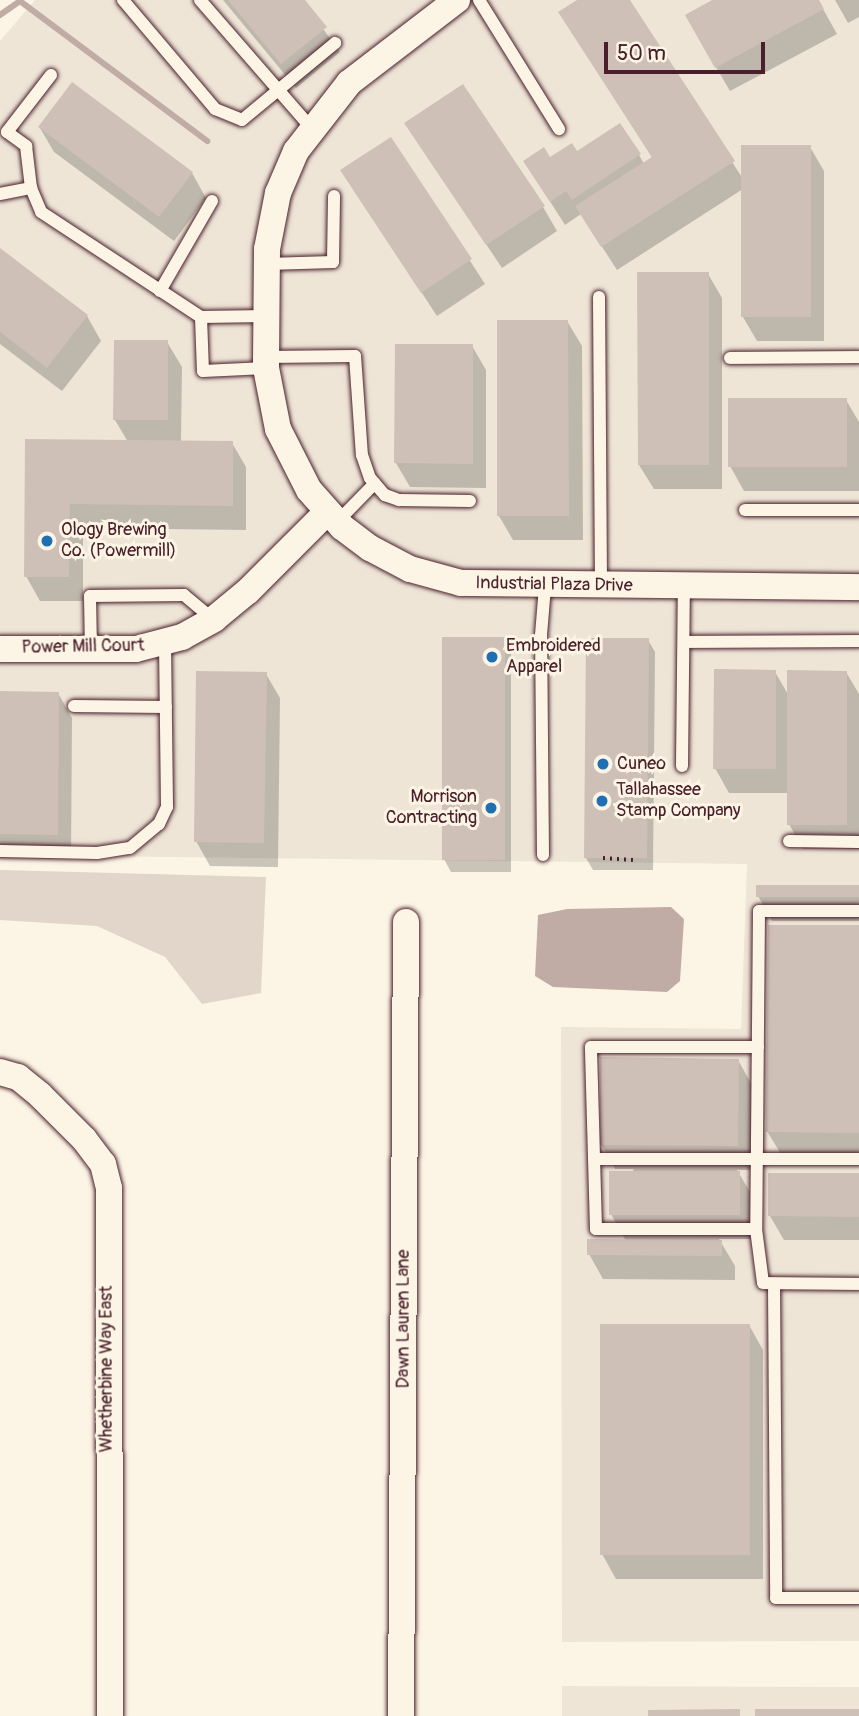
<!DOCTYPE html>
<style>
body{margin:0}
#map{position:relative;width:859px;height:1716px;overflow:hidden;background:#fcf5e5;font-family:Pangolin,sans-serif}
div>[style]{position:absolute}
.built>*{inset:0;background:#eee5d7}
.green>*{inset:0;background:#e2d5ca}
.water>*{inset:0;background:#c0aca5}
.shadow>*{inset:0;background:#0003}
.stream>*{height:6px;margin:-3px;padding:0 3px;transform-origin:3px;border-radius:3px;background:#c0aca5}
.building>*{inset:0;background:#cfc0b7}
.path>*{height:3.5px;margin-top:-1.75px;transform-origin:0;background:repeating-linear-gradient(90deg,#4a1f2b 0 2px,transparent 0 7px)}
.roads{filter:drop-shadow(0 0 2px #4a1f2b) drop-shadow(0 0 2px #4a1f2b)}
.service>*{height:12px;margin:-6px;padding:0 6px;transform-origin:6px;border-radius:6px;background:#fcf5e5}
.minor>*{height:26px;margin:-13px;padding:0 13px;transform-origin:13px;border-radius:13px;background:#fcf5e5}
.dots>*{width:19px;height:19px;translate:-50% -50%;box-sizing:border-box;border:4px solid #fcf5e5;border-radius:50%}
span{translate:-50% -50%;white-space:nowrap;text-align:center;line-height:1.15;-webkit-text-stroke:6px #fcf5e5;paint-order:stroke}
.poi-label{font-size:18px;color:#4a1f2b}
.left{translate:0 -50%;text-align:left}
.right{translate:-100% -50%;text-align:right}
.street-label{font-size:18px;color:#4a1f2b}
.scale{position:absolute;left:604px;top:42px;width:161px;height:32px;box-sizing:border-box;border:4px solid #4a1f2b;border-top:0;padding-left:9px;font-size:21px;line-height:24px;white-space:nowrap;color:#4a1f2b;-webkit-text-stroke:5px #fcf5e5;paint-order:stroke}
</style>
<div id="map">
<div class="built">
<div style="clip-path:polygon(35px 0,859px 0,859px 1641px,562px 1642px,561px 1027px,741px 1029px,747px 864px,0 855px,0 41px)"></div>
<div style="clip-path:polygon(562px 1686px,859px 1687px,859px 1716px,562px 1716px)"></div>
</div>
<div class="green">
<div style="clip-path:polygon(0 870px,266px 877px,261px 993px,202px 1004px,165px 957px,97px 926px,0 920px)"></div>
</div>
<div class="water">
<div style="clip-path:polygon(671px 907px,684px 919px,680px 981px,667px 992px,553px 987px,535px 976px,538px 915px,567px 909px)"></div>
</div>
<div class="shadow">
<div style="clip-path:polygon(223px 0,302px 0,340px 52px,296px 88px)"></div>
<div style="clip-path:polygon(580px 0,628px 0,743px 179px,810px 147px,824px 171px,824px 341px,757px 341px,743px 317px,743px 189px,617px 270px,581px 214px,565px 225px,525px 162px,577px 154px,639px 155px,644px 164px,653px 159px,560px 13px)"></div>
<div style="clip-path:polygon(716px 0,818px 0,837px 34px,730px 91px,716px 67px)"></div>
<div style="clip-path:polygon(835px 0,859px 0,859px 17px,848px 23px)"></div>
<div style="clip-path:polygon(406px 124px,543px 207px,557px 231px,502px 268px)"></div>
<div style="clip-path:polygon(40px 128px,192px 173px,206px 198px,174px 241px,54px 152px)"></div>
<div style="clip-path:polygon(391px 139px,485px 284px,437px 316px,342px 171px)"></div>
<div style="clip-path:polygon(0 250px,87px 316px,101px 341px,62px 391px,0 344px)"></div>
<div style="clip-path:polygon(639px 274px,708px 274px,722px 298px,722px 489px,654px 489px,639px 465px)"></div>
<div style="clip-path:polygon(567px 321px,582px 346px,583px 540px,513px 540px,499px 516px)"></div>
<div style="clip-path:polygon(167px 342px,182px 367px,181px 442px,232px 443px,246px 467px,246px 530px,83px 528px,83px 601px,40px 601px,26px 576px,27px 441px,128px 442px,115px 420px)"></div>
<div style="clip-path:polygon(472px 346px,486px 370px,486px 488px,410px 487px,396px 463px)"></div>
<div style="clip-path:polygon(846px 400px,859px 422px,859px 491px,744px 491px,730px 466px)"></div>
<div style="clip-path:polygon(504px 639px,511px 651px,511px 872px,451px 872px,444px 859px)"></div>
<div style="clip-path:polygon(648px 640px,655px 652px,653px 870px,593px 870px,586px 858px)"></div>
<div style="clip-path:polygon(775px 672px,789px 696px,846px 672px,859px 694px,859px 849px,803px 849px,789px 824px,789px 793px,729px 793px,715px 768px)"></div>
<div style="clip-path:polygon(266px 674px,280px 698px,278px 867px,210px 866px,196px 841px)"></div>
<div style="clip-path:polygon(0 693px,58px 693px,72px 718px,71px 859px,0 858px)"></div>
<div style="clip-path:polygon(859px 887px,859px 921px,772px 921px,758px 896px)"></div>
<div style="clip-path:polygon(859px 927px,859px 1157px,782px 1156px,767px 1131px)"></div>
<div style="clip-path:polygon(738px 1060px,752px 1085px,751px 1170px,737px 1170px,753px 1197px,753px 1239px,719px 1239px,735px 1266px,735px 1280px,603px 1279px,589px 1254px,626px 1241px,611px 1214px,634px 1169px,615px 1169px,601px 1144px)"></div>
<div style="clip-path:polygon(859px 1175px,859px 1240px,784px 1240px,770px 1216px)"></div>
<div style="clip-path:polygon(749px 1325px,763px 1350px,763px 1579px,616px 1579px,602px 1554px)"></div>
</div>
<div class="stream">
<div style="left:0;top:15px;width:24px;rotate:-35deg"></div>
<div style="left:20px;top:1px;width:234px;rotate:36.8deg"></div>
</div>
<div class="building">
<div style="clip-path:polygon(228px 0,305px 0,327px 27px,281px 64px)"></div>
<div style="clip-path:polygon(577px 0,630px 0,735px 161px,601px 247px,575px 206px,652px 157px,558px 12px)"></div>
<div style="clip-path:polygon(712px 0,819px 0,824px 9px,715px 68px,685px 15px)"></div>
<div style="clip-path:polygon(72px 82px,193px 172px,159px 217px,38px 127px)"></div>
<div style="clip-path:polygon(463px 84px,545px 206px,486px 245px,404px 123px)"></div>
<div style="clip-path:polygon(620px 123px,641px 154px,572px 200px,566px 191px,550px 202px,523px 161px,544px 147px,550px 157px,572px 143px,577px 151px)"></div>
<div style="clip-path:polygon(391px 137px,472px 259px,421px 293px,340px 170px)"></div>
<div style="clip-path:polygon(741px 145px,811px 145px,811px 317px,741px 317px)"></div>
<div style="clip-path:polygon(0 248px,88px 315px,47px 368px,0 332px)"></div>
<div style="clip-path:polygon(637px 272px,709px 272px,709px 465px,638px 465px)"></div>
<div style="clip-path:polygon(497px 320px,568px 320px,569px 516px,497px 516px)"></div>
<div style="clip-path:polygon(114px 340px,168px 340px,168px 420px,113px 420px)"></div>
<div style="clip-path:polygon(395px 344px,473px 344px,473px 464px,394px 463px)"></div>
<div style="clip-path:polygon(728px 398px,847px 398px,847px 467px,728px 467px)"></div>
<div style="clip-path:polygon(25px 439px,233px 441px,233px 506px,70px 504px,69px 577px,24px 577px)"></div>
<div style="clip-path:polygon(442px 637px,505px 637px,505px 860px,442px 860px)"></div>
<div style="clip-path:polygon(586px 638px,649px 638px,647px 858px,584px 858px)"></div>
<div style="clip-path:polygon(714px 669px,776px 670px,776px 769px,713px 769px)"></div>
<div style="clip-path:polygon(787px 670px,847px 671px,847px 825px,787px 825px)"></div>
<div style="clip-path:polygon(196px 671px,267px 672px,264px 843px,194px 842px)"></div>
<div style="clip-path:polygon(0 691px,59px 692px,58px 835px,0 834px)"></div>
<div style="clip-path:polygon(756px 885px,859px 885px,859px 897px,756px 897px)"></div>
<div style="clip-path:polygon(768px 925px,859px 925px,859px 1133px,766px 1132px)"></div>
<div style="clip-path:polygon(600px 1057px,739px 1059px,738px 1146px,600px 1145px)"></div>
<div style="clip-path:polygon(609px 1171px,740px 1171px,740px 1215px,609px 1215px)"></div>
<div style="clip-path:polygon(768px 1173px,859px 1173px,859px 1217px,768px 1216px)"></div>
<div style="clip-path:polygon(587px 1239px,722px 1240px,722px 1256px,587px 1255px)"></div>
<div style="clip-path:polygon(600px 1324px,750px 1324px,750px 1555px,600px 1555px)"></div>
<div style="clip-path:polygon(740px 1709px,740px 1716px,648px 1716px,648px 1710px)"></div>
<div style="clip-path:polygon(755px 1709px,859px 1709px,859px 1716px,755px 1716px)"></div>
</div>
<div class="path">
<div style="left:603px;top:858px;width:30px;rotate:4deg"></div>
</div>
<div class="roads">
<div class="service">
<div style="left:123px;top:0;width:143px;rotate:49.8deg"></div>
<div style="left:215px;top:109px;width:29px;rotate:22deg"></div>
<div style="left:242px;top:120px;width:121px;rotate:-39.6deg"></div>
<div style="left:200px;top:0;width:171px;rotate:49deg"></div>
<div style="left:479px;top:0;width:152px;rotate:58.2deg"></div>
<div style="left:51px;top:75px;width:72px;rotate:127.7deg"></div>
<div style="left:7px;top:132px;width:24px;rotate:36deg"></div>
<div style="left:26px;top:146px;width:42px;rotate:83.2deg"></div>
<div style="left:31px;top:188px;width:26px;rotate:67deg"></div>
<div style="left:41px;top:212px;width:191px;rotate:33.3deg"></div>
<div style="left:0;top:194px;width:32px;rotate:-11deg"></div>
<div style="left:267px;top:264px;width:66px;rotate:-1.7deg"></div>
<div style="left:333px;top:262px;width:66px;rotate:-89.1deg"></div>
<div style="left:160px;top:291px;width:104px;rotate:-60deg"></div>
<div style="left:599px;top:297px;width:289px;rotate:89.6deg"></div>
<div style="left:266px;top:316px;width:65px;rotate:179.1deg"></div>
<div style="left:201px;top:317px;width:54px;rotate:87.9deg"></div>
<div style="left:203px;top:371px;width:63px;rotate:-2.7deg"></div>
<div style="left:266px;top:357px;width:89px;rotate:-0.6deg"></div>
<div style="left:355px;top:356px;width:99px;rotate:86deg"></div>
<div style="left:362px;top:455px;width:24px;rotate:71deg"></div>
<div style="left:370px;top:478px;width:23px;rotate:49deg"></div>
<div style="left:385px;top:495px;width:15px;rotate:20deg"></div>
<div style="left:399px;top:500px;width:71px;rotate:0.8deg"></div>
<div style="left:730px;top:358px;width:129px;rotate:-0.4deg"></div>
<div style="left:745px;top:510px;width:114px"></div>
<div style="left:337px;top:522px;width:54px;rotate:-45.7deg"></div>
<div style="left:684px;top:642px;width:175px;rotate:-0.3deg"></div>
<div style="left:91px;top:649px;width:53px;rotate:-91.1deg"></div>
<div style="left:90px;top:596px;width:94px;rotate:-0.6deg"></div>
<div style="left:184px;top:595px;width:38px;rotate:40deg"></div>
<div style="left:74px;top:706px;width:92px;rotate:0.6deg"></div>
<div style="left:682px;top:766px;width:179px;rotate:-89.4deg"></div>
<div style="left:789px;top:841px;width:70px;rotate:0.8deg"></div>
<div style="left:0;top:851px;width:97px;rotate:1.2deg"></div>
<div style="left:97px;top:853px;width:33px;rotate:-9deg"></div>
<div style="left:130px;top:848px;width:38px;rotate:-40deg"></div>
<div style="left:159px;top:824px;width:19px;rotate:-65deg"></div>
<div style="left:167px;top:807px;width:165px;rotate:-90.7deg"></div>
<div style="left:543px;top:855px;width:220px;rotate:-90.5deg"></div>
<div style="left:541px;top:635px;width:49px;rotate:-85.3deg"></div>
<div style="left:859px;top:911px;width:100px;rotate:180deg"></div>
<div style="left:759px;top:911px;width:318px;rotate:90.5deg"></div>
<div style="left:756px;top:1229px;width:54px;rotate:82.6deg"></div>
<div style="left:763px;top:1283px;width:96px;rotate:0.6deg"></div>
<div style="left:594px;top:1159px;width:265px"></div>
<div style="left:756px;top:1229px;width:160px;rotate:180deg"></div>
<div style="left:596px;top:1229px;width:182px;rotate:-91.6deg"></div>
<div style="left:591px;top:1047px;width:167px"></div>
<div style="left:774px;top:1284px;width:314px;rotate:89.6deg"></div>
<div style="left:776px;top:1598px;width:83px"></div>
</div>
<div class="minor">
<div style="left:457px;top:0;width:136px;rotate:142.5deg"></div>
<div style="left:349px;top:83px;width:86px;rotate:127.9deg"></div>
<div style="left:296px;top:151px;width:46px;rotate:113.2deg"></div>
<div style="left:278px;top:193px;width:57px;rotate:101.1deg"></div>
<div style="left:267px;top:249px;width:119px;rotate:90.5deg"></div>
<div style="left:266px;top:368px;width:62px;rotate:78.9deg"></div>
<div style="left:278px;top:429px;width:68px;rotate:63.1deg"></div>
<div style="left:309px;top:490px;width:50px;rotate:48.3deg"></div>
<div style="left:342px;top:527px;width:35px;rotate:37deg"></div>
<div style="left:370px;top:548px;width:45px;rotate:27.7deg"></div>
<div style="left:410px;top:569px;width:53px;rotate:15.4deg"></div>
<div style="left:461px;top:583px;width:398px;rotate:0.6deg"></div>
<div style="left:0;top:649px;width:136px"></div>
<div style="left:136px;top:649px;width:48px;rotate:-14.6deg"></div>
<div style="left:182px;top:637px;width:37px;rotate:-29deg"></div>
<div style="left:214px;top:619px;width:44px;rotate:-39.5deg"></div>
<div style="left:248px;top:591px;width:112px;rotate:-45deg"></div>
<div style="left:0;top:1072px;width:19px;rotate:16deg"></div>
<div style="left:18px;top:1077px;width:28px;rotate:39deg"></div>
<div style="left:40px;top:1095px;width:62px;rotate:45deg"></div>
<div style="left:84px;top:1139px;width:31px;rotate:53deg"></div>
<div style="left:103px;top:1164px;width:25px;rotate:76deg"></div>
<div style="left:109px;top:1188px;width:528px;rotate:89.89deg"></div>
<div style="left:401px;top:1716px;width:794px;rotate:-89.64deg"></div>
</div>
</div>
<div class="dots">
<div style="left:47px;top:541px;background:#1f6fb2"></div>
<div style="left:492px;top:657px;background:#1f6fb2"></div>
<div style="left:603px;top:764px;background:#1f6fb2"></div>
<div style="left:602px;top:801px;background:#1f6fb2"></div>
<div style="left:491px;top:808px;background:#1f6fb2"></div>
</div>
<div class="poi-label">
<span class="left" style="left:61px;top:541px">Ology Brewing<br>Co. (Powermill)</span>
<span class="left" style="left:506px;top:657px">Embroidered<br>Apparel</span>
<span class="left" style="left:617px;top:764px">Cuneo</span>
<span class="left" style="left:616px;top:801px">Tallahassee<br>Stamp Company</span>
<span class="right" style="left:477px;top:808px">Morrison<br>Contracting</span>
</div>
<div class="street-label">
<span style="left:554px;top:585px;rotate:1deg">Industrial Plaza Drive</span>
<span style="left:83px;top:647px;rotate:-1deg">Power Mill Court</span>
<span style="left:404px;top:1319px;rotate:-90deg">Dawn Lauren Lane</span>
<span style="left:107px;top:1369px;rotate:-90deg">Whetherbine Way East</span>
</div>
<div class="scale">50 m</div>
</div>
